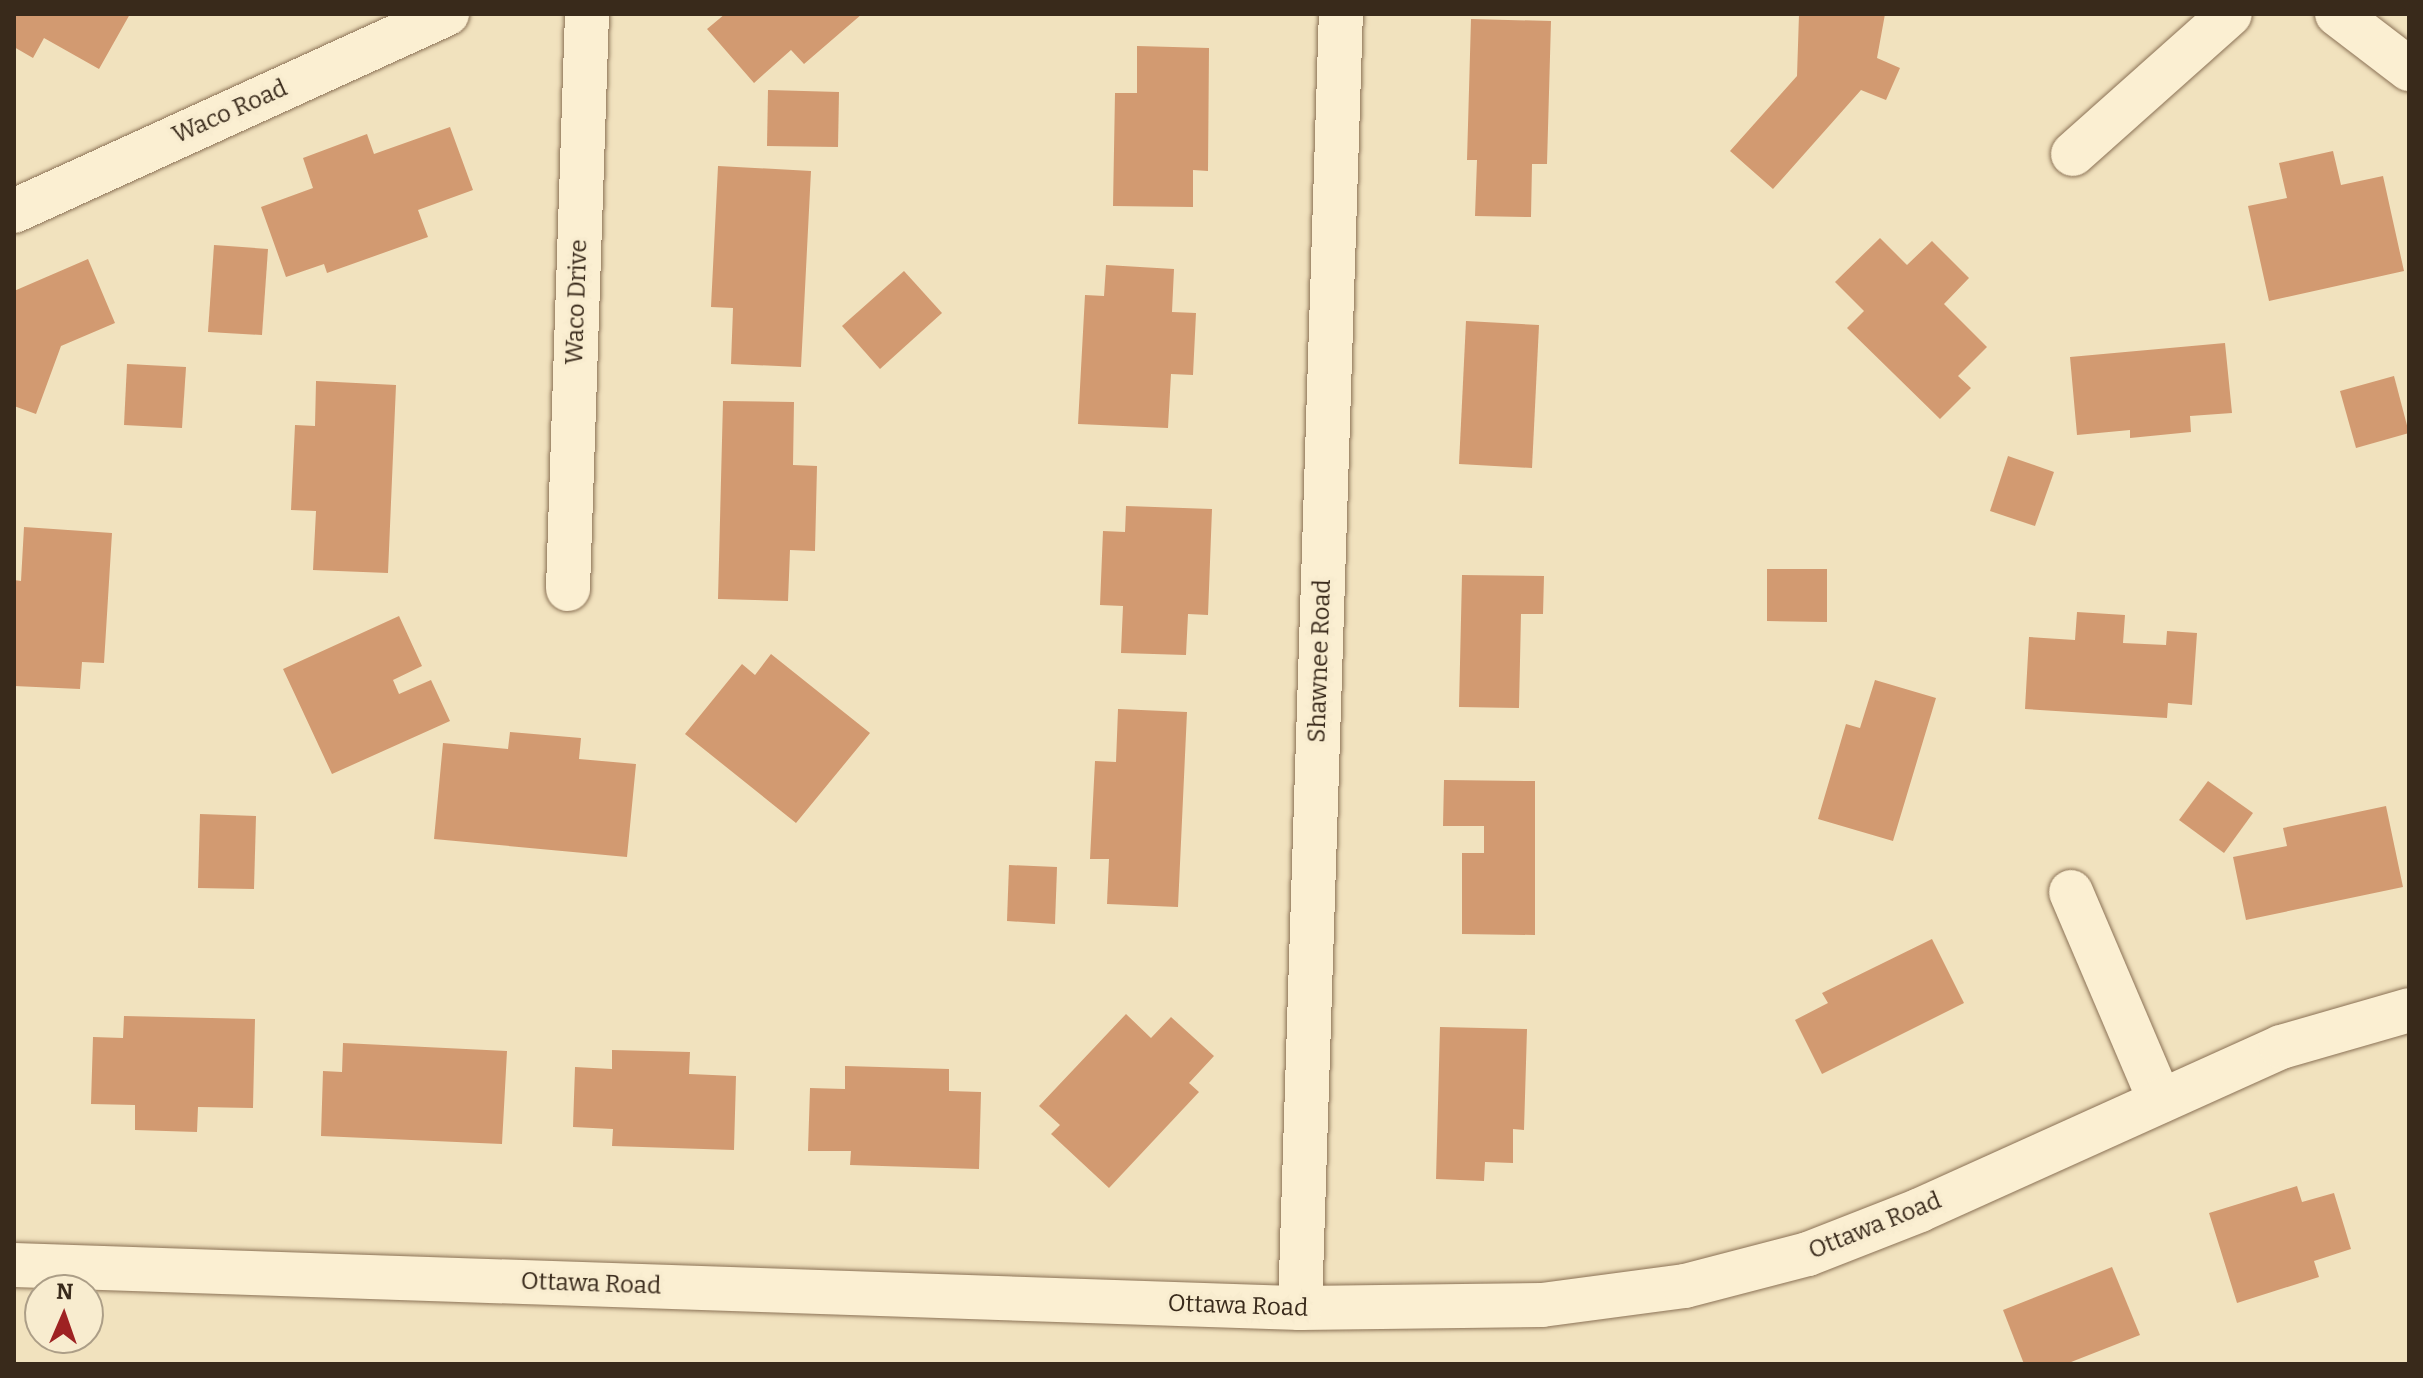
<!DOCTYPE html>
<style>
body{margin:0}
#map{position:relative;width:2423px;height:1378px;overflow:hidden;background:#f1e2be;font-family:Bitter,serif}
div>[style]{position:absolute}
.building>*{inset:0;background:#d29a71}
.roads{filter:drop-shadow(0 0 2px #8b7256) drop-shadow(0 0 2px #8b7256)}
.minor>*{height:44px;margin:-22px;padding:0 22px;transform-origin:22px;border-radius:22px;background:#fbefd2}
span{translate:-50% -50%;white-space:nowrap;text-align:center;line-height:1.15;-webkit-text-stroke:7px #f8eccf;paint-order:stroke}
.street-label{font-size:24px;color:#392a1b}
.frame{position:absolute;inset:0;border:16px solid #392a1b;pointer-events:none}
.north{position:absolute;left:24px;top:1274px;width:80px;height:80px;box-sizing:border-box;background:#f8eccf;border:2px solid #ac9e87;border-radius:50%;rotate:2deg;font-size:22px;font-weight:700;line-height:32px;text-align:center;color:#392a1b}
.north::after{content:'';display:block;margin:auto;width:28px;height:36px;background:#9e2222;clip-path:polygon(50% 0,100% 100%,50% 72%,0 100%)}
</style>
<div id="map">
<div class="building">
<div style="clip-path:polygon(14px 14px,130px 14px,99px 69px,44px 38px,33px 58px,14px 47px)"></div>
<div style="clip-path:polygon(725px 14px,862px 14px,804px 64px,791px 50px,754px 83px,707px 29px)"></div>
<div style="clip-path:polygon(1799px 14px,1885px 14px,1877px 58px,1900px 68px,1886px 100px,1861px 90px,1773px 189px,1730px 151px,1797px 76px)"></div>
<div style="clip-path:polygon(1471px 19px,1551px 21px,1547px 164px,1532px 164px,1531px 217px,1475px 216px,1477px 160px,1467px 160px)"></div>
<div style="clip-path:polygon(1137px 46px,1209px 48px,1208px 171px,1193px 170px,1193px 207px,1113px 206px,1115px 93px,1137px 93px)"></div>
<div style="clip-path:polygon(768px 90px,839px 92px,838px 147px,767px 146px)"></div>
<div style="clip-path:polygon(450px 127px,473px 190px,418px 210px,428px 237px,327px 273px,324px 264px,286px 277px,261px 207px,313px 188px,303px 158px,367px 134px,374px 154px)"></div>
<div style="clip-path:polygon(2333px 151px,2341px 185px,2383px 176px,2404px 271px,2269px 301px,2248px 206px,2287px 198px,2279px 163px)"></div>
<div style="clip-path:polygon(718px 166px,811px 171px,801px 367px,731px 364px,733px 308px,711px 307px)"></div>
<div style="clip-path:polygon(1880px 238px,1907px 265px,1932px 241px,1969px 278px,1944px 304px,1987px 347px,1958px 376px,1971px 388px,1940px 419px,1847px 328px,1864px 311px,1835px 282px)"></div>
<div style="clip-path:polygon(214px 245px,268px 249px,262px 335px,208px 332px)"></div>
<div style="clip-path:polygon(88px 259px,115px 323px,61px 346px,36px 414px,14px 406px,14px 291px)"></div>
<div style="clip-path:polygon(1106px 265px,1174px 269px,1172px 312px,1196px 313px,1193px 375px,1171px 374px,1168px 428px,1078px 424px,1085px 295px,1104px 296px)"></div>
<div style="clip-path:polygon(904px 271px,942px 313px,880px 369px,842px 326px)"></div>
<div style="clip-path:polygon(1466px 321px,1539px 325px,1532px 468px,1459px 464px)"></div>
<div style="clip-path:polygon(2225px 343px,2232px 413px,2190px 416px,2191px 432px,2130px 438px,2130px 430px,2077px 435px,2070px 357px)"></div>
<div style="clip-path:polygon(127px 364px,186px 367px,182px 428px,124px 425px)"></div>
<div style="clip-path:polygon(2394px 376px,2409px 433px,2356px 448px,2340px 391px)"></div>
<div style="clip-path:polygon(316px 381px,396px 385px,388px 573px,313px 570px,316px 511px,291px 510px,295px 425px,315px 426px)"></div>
<div style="clip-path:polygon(723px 401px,794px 402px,793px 465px,817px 466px,815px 551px,790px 550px,788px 601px,718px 599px)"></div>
<div style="clip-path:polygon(2008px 456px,2054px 472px,2035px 526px,1990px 511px)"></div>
<div style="clip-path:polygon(1126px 506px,1212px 509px,1208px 615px,1188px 614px,1186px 655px,1121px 653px,1123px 606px,1100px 605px,1103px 531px,1125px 532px)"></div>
<div style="clip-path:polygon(24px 527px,112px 533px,104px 663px,82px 662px,80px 689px,14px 686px,14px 580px,21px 581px)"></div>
<div style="clip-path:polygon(1767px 569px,1827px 569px,1827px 622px,1767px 621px)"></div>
<div style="clip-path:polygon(1462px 575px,1544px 576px,1543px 614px,1521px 614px,1519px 708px,1459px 707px)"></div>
<div style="clip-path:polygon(2077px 612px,2125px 615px,2123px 643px,2166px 645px,2167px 631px,2197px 633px,2192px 705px,2168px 703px,2167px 718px,2025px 709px,2029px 637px,2075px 640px)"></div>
<div style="clip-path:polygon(399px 616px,422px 666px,393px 680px,399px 694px,431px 680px,450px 721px,332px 774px,283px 669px)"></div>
<div style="clip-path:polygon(771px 654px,870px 733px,796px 823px,685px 734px,742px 664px,755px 675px)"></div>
<div style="clip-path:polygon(1875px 680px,1936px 698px,1893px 841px,1818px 819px,1846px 724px,1860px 728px)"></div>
<div style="clip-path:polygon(1118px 709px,1187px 712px,1178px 907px,1107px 904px,1109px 859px,1090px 859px,1095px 761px,1116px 762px)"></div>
<div style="clip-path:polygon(510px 732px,581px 738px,579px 759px,636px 764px,627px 857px,434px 839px,443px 743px,508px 749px)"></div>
<div style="clip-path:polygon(1444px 780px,1535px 781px,1535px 935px,1462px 934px,1462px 853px,1484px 853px,1484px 826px,1443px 826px)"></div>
<div style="clip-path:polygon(2208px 781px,2253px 813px,2224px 853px,2179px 820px)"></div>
<div style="clip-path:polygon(2386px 806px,2403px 887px,2246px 920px,2233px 857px,2287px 846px,2283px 828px)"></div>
<div style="clip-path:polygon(200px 814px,256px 816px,254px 889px,198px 888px)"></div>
<div style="clip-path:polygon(1009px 865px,1057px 867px,1055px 924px,1007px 921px)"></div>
<div style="clip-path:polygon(1932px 939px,1964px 1003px,1822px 1074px,1795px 1020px,1828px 1003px,1822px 993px)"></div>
<div style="clip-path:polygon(1126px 1014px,1151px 1038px,1171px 1017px,1214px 1056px,1189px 1083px,1199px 1092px,1109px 1188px,1051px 1134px,1060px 1125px,1039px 1106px)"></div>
<div style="clip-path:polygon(124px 1016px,255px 1019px,253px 1108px,198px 1107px,197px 1132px,135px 1130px,135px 1105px,91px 1104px,93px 1037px,123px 1038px)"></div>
<div style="clip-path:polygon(1440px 1027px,1527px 1029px,1524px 1130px,1513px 1129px,1513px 1163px,1485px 1162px,1484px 1181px,1436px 1179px)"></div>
<div style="clip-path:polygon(343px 1043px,507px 1051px,502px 1144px,321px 1136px,323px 1071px,342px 1072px)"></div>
<div style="clip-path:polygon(612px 1050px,690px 1052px,689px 1074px,736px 1076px,734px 1150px,612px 1146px,613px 1129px,573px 1127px,575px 1067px,612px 1069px)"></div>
<div style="clip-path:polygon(845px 1066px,949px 1069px,949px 1091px,981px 1092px,979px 1169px,850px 1165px,851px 1151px,808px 1151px,810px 1088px,845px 1089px)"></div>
<div style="clip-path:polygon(2297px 1186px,2302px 1202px,2334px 1193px,2351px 1249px,2314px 1261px,2319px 1277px,2237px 1303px,2209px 1213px)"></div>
<div style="clip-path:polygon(2112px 1267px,2140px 1335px,2066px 1364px,2024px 1364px,2003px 1310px)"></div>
</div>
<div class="roads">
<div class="minor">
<div style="left:2337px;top:14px;width:91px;rotate:37.4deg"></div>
<div style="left:2073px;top:154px;width:210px;rotate:-41.7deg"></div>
<div style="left:14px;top:211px;width:476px;rotate:-24.5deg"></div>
<div style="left:568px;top:589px;width:575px;rotate:-88.11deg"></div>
<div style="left:2071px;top:892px;width:227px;rotate:66.9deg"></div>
<div style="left:14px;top:1265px;width:1287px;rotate:1.92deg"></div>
<div style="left:1300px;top:1308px;width:242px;rotate:-0.7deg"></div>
<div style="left:1542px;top:1305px;width:144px;rotate:-7.6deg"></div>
<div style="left:1685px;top:1286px;width:127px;rotate:-14.6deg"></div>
<div style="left:1808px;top:1254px;width:120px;rotate:-21.4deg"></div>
<div style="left:1920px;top:1210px;width:396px;rotate:-24.3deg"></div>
<div style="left:2281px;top:1047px;width:133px;rotate:-16.1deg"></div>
<div style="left:1300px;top:1308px;width:1295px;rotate:-88.19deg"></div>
</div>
</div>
<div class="street-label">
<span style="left:230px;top:112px;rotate:-24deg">Waco Road</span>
<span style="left:577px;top:302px;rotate:-88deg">Waco Drive</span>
<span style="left:1320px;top:661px;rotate:-88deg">Shawnee Road</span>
<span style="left:1875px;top:1226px;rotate:-22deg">Ottawa Road</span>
<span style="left:591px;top:1284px;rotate:2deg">Ottawa Road</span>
<span style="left:1238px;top:1306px;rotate:2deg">Ottawa Road</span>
</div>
<div class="frame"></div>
<div class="north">N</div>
</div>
